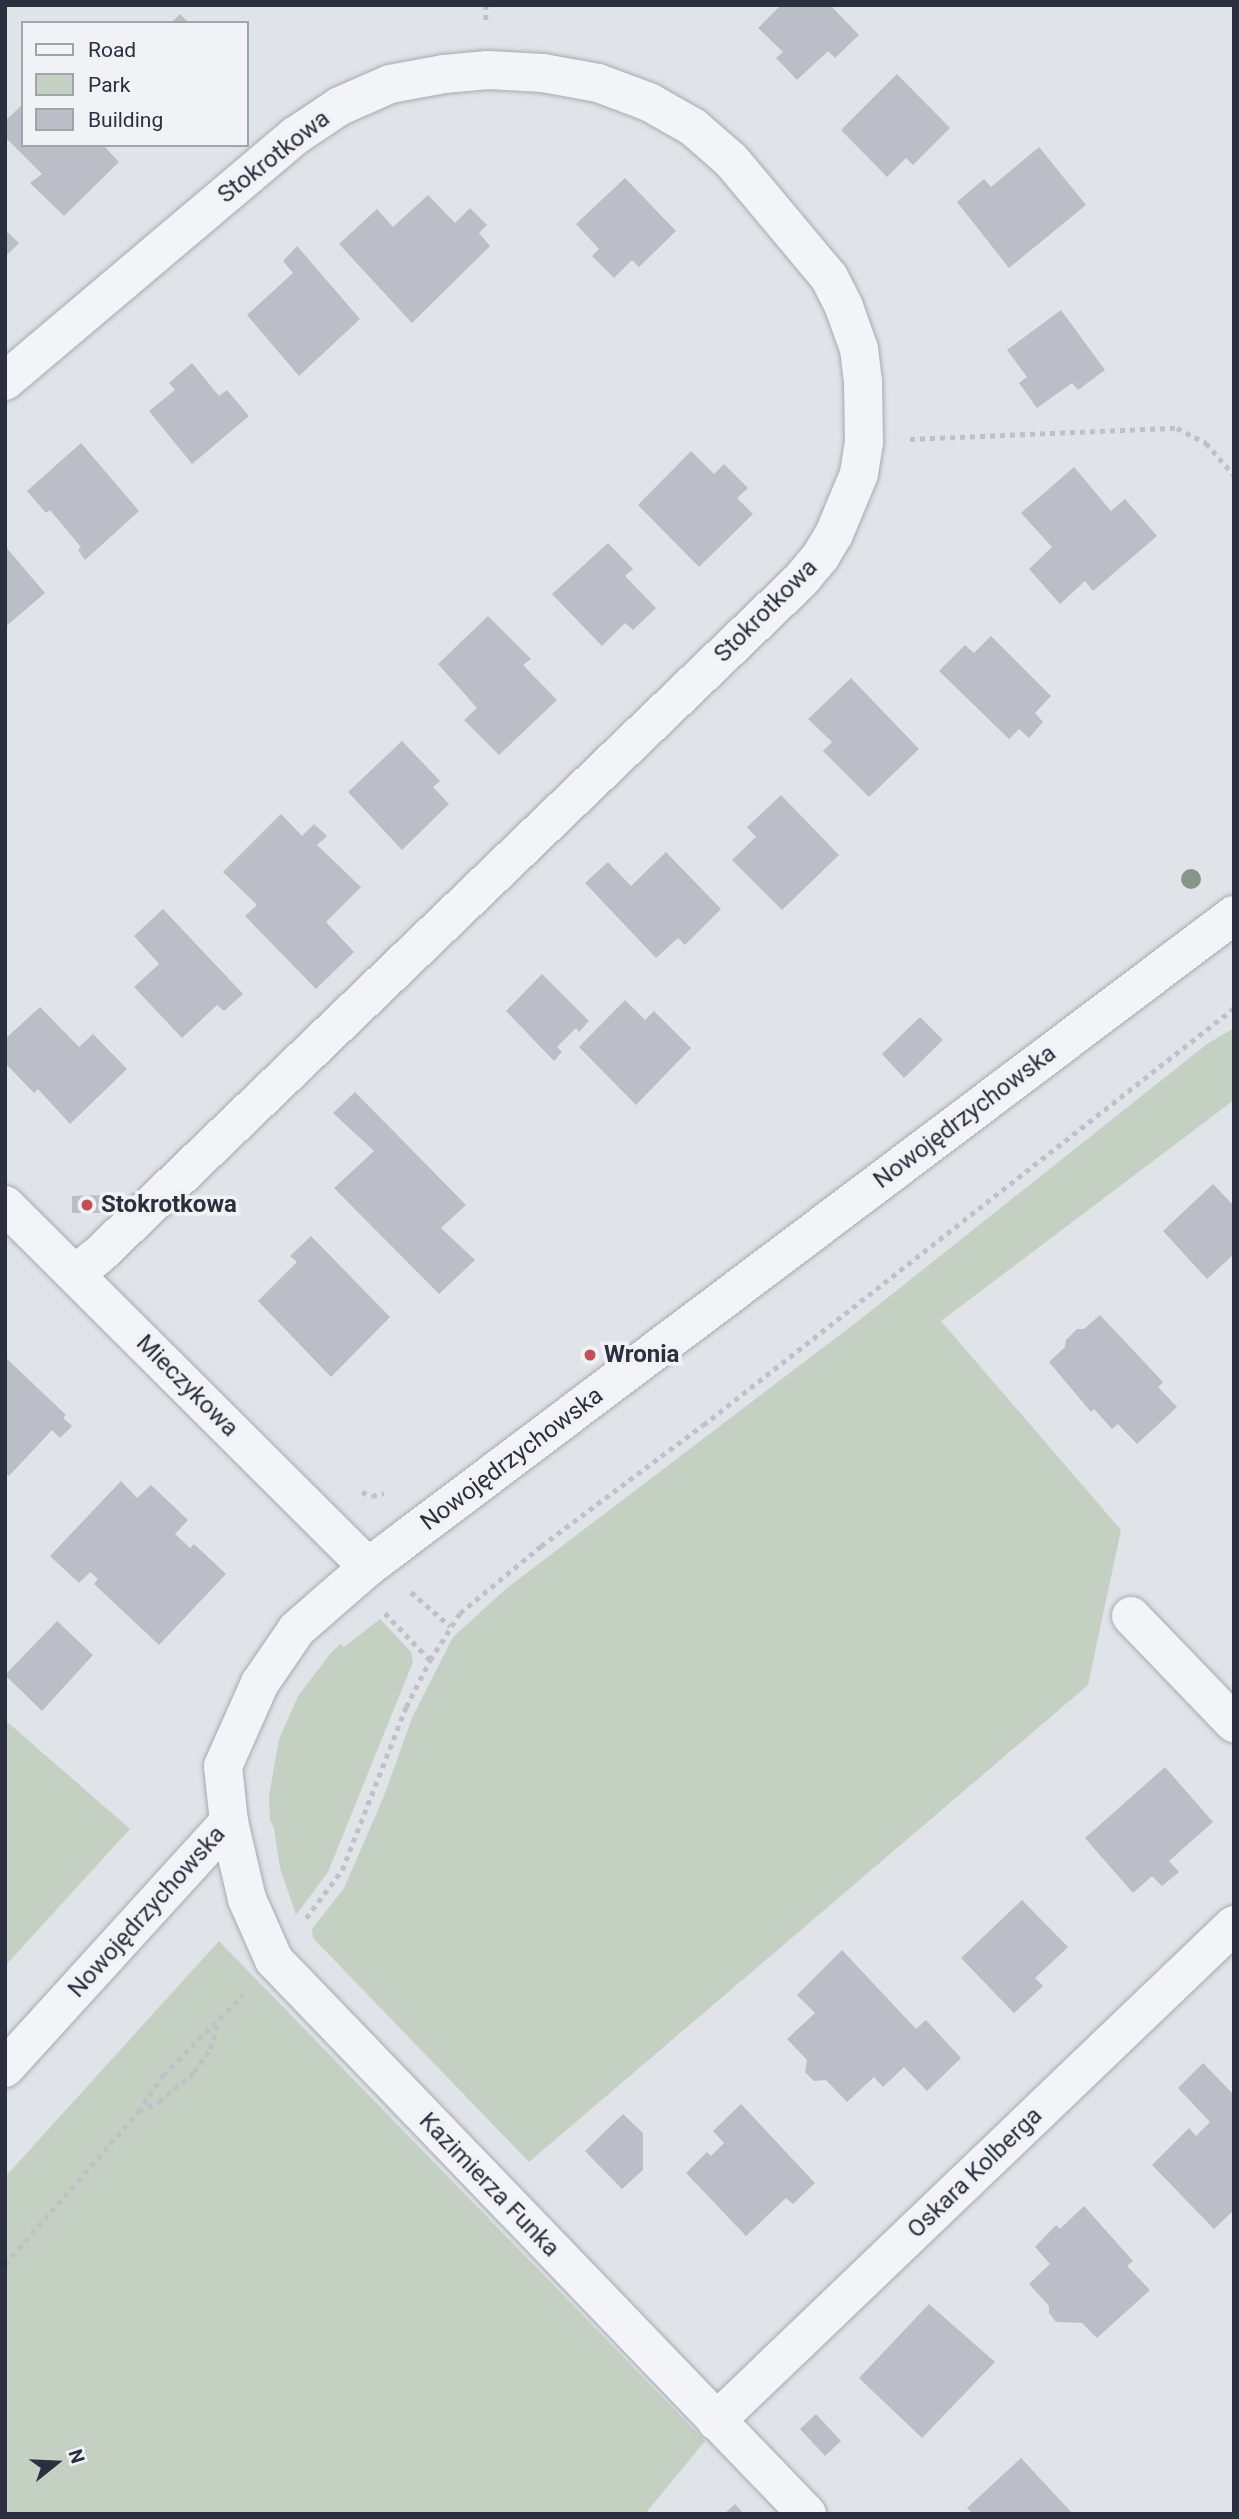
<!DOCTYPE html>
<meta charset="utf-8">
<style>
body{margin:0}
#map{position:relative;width:1239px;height:2519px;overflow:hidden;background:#e0e3e8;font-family:Roboto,sans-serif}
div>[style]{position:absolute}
.green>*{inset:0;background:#c4d1c2}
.building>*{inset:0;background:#bbbec7}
.path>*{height:4.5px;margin-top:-2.25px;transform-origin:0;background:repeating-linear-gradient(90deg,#bfc1c7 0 5px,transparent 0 10px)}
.roads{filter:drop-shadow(0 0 2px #a6aab2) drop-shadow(0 0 2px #a6aab2)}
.minor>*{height:38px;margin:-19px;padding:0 19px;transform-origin:19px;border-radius:19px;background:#f3f4f7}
.trees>*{width:20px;height:20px;margin:-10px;border-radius:50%;background:#869787}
.dots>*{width:19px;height:19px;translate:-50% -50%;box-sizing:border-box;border:4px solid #f0f2f6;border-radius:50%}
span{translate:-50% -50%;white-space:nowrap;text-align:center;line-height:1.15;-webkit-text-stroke:7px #f0f2f6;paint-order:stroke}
.street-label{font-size:24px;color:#2a303e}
.poi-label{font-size:24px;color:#2a303e;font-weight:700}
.left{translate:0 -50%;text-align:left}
.frame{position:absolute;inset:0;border:7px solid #2a303e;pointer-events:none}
.legend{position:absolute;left:21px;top:21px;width:228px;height:126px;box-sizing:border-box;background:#f0f2f6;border:2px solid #a1a4ac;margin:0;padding:9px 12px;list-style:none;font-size:21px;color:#2a303e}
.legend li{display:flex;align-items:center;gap:14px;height:35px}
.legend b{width:35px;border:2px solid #a1a4ac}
.north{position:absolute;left:21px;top:2428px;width:70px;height:70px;-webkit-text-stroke:5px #f0f2f6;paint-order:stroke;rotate:72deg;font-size:19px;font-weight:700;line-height:28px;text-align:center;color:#2a303e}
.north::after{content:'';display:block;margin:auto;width:24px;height:32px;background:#2a303e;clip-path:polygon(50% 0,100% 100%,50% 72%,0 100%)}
</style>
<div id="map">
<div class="green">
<div style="clip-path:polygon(1234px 1028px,1234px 1100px,941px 1321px,1121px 1530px,1088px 1685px,529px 2162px,313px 1938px,312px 1929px,344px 1888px,384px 1796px,412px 1718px,453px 1637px,507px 1588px,862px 1318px,1207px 1044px)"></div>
<div style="clip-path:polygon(380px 1619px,411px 1652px,413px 1662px,328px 1872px,296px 1915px,280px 1868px,274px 1828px,270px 1820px,269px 1796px,279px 1739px,298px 1696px,330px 1654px,340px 1644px,344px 1647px)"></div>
<div style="clip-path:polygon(5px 1720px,130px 1829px,5px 1966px)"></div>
<div style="clip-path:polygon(219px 1941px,705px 2441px,645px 2514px,5px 2514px,5px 2177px)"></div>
</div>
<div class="building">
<div style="clip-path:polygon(781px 5px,830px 5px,859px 35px,835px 58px,828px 51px,797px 80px,776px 58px,783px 52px,758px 28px)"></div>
<div style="clip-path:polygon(180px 14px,189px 23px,171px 23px)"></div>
<div style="clip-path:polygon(897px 74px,950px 128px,913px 165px,906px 158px,887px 177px,841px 130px)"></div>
<div style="clip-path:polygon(23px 104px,23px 145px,103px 145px,119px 162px,64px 216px,30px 183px,42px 174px,5px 137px,5px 121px)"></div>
<div style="clip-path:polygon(1039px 147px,1086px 205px,1009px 268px,957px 202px,984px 179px,991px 187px)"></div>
<div style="clip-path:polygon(625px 178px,676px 231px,639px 267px,632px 260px,614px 278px,592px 256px,599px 249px,576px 224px)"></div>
<div style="clip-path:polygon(428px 195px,455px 223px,470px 208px,487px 225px,479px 233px,490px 246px,412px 323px,339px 244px,377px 209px,393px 227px)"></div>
<div style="clip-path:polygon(5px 230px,19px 243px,5px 257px)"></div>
<div style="clip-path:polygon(297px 246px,360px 319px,299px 376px,247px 315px,293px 273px,283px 261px)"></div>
<div style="clip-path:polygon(1061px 310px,1105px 370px,1078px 390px,1072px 383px,1037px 408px,1019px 383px,1027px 377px,1007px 350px)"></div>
<div style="clip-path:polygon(192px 363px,219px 396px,227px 390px,249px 416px,192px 464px,149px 411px,175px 390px,169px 383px)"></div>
<div style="clip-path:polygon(81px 443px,139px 511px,85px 560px,78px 550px,81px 547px,50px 510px,46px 513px,27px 491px)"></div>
<div style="clip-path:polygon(691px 451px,714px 474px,724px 464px,748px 488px,737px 498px,753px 514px,699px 567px,638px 505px)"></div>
<div style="clip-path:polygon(1074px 467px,1111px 511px,1125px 499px,1157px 536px,1093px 591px,1085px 581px,1060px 604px,1029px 569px,1052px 547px,1021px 513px)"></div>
<div style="clip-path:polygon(608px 543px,633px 569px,625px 576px,656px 608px,633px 630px,625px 623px,602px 646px,552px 594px)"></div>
<div style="clip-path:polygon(5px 546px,45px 593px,5px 627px)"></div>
<div style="clip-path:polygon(488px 616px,531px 659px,523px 665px,557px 700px,499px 755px,464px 720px,477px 708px,438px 664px)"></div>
<div style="clip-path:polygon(991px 636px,1051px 696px,1035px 713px,1043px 722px,1029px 738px,1019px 729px,1009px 739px,939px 671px,965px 645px,974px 653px)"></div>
<div style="clip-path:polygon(851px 678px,919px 749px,869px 797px,823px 751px,832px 742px,808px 719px)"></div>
<div style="clip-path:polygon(402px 741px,440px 781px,433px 787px,449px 804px,402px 850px,348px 792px)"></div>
<div style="clip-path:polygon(781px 795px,839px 855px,782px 910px,732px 860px,756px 837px,747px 827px)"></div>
<div style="clip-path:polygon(281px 814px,302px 836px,314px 824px,327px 836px,317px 845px,361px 887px,326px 922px,354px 952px,316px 989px,245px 916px,257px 905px,223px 872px)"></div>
<div style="clip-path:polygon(666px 852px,721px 909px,685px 945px,678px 938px,656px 958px,585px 883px,608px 862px,631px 886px)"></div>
<div style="clip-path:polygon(163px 909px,243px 994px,224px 1011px,217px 1005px,182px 1038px,134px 987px,159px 964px,134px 936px)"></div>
<div style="clip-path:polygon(542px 974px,589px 1021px,579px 1032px,576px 1028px,557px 1047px,562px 1052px,554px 1061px,506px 1011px)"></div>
<div style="clip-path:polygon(625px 1000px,645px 1020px,654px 1011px,691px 1048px,636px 1105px,579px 1047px)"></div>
<div style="clip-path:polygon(40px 1007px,79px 1047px,93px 1034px,127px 1069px,70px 1124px,38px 1089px,34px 1093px,5px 1063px,5px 1039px)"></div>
<div style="clip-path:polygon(920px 1017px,943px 1040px,904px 1078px,882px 1054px)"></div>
<div style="clip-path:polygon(355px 1092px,466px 1205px,441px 1228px,475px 1260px,439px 1294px,334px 1188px,374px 1151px,333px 1113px)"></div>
<div style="clip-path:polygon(1213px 1184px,1234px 1206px,1234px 1254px,1207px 1279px,1163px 1231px)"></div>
<div style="clip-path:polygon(106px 1195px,107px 1213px,72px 1213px,72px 1196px)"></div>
<div style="clip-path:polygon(311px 1236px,390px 1317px,331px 1377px,258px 1301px,297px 1262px,290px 1256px)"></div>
<div style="clip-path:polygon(1100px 1315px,1163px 1382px,1158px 1387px,1177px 1407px,1137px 1444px,1118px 1424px,1112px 1429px,1094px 1409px,1091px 1412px,1049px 1362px,1065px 1347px,1066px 1340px,1077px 1329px,1084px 1329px)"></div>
<div style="clip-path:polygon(5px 1357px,66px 1415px,63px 1418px,72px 1426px,60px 1438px,52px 1430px,9px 1476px,5px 1472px)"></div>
<div style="clip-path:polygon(121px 1481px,137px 1498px,151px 1485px,188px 1520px,175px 1534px,190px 1548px,194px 1544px,226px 1574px,159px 1645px,94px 1584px,98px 1579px,90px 1572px,79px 1583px,50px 1556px)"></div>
<div style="clip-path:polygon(57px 1621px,93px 1655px,42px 1711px,5px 1675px)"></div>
<div style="clip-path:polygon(1165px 1767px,1213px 1822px,1169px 1861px,1179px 1872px,1162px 1886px,1152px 1876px,1133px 1893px,1085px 1838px)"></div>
<div style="clip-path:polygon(1022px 1900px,1068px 1947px,1035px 1978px,1043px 1986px,1014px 2013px,961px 1958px)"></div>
<div style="clip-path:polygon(842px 1950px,916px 2029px,926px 2020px,961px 2058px,927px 2091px,904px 2067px,883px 2087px,874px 2077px,847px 2102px,826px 2080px,814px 2081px,805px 2072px,807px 2060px,787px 2039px,815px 2013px,797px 1995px)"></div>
<div style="clip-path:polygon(1203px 2063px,1234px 2095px,1234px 2210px,1214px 2229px,1152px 2165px,1189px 2128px,1196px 2136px,1210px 2122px,1178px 2088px)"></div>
<div style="clip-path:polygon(741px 2104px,815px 2183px,793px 2204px,786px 2198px,746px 2236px,686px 2173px,707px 2152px,711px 2156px,724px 2143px,713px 2131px)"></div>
<div style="clip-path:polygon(623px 2114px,643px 2133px,643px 2170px,622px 2189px,585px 2151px)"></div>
<div style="clip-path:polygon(1084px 2206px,1133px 2261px,1127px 2266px,1150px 2290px,1097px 2338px,1082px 2323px,1056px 2322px,1049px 2313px,1049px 2306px,1029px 2284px,1050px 2264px,1035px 2247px,1056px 2225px,1060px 2229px)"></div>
<div style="clip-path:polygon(929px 2304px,995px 2362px,922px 2438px,859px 2378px)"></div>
<div style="clip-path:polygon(816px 2414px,841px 2441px,825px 2456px,800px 2429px)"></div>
<div style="clip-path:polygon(1021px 2458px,1073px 2514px,973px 2514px,967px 2508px)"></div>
<div style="clip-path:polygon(735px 2504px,744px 2514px,724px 2514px)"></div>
</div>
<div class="path">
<div style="left:486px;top:5px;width:17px;rotate:90deg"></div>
<div style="left:910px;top:439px;width:267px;rotate:-2.4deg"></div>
<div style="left:1177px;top:428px;width:33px;rotate:27deg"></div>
<div style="left:1206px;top:443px;width:43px;rotate:48.8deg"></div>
<div style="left:362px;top:1492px;width:11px;rotate:22deg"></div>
<div style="left:372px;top:1496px;width:12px;rotate:-14deg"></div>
<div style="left:411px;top:1592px;width:52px;rotate:41.1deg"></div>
<div style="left:385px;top:1613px;width:65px;rotate:46.2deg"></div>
<div style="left:306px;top:1918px;width:60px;rotate:-53.1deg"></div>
<div style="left:342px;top:1870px;width:175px;rotate:-68.6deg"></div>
<div style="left:406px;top:1707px;width:53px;rotate:-62.9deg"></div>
<div style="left:430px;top:1660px;width:56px;rotate:-57.4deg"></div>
<div style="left:460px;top:1613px;width:105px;rotate:-39.6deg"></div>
<div style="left:541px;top:1546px;width:202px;rotate:-36.8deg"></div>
<div style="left:703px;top:1425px;width:675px;rotate:-38.14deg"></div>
<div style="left:139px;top:2111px;width:22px;rotate:-24deg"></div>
<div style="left:159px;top:2102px;width:46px;rotate:-40.6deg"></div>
<div style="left:194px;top:2072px;width:28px;rotate:-55deg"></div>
<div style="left:210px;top:2049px;width:24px;rotate:-73deg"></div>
<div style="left:5px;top:2264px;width:202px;rotate:-48.8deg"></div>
<div style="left:138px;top:2112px;width:45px;rotate:-56deg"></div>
<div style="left:163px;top:2075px;width:113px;rotate:-45deg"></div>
</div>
<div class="roads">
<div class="minor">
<div style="left:5px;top:381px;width:380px;rotate:-40.2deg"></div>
<div style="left:295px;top:136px;width:54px;rotate:-33.7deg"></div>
<div style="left:340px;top:106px;width:55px;rotate:-23.7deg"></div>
<div style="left:390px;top:84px;width:55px;rotate:-10.5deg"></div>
<div style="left:444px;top:74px;width:44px;rotate:-5.2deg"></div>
<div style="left:488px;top:70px;width:55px;rotate:3.1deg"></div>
<div style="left:543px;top:73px;width:56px;rotate:10.3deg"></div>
<div style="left:598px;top:83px;width:54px;rotate:20.4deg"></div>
<div style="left:649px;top:102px;width:51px;rotate:29.6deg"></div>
<div style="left:693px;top:127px;width:50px;rotate:41deg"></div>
<div style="left:731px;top:160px;width:153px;rotate:50.1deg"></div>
<div style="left:829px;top:277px;width:34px;rotate:63deg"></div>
<div style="left:844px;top:307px;width:45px;rotate:70.3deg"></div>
<div style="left:859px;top:349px;width:35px;rotate:83deg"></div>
<div style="left:863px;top:384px;width:58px;rotate:89deg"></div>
<div style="left:864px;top:442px;width:32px;rotate:99deg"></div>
<div style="left:859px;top:474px;width:65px;rotate:112.6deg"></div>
<div style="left:834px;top:534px;width:26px;rotate:121deg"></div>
<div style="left:821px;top:556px;width:30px;rotate:130deg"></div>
<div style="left:802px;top:579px;width:975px;rotate:136.12deg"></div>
<div style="left:99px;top:1255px;width:31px;rotate:142deg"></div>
<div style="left:5px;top:1205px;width:513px;rotate:44.92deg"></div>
<div style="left:1131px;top:1616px;width:149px;rotate:46.1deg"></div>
<div style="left:5px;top:2068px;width:333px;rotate:-47.7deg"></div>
<div style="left:716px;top:2421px;width:717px;rotate:-43.76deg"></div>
<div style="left:807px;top:2514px;width:769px;rotate:-133.89deg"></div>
<div style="left:274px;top:1960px;width:67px;rotate:-113.9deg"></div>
<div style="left:247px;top:1899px;width:79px;rotate:-103.2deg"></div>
<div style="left:229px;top:1822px;width:56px;rotate:-96.1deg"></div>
<div style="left:223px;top:1766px;width:91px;rotate:-66deg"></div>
<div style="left:260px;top:1683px;width:65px;rotate:-55.6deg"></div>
<div style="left:297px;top:1629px;width:94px;rotate:-41.1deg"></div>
<div style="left:368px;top:1567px;width:1084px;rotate:-36.98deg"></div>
</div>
</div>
<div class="trees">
<div style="left:1191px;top:879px"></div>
</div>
<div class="dots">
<div style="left:87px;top:1205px;background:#c44e56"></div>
<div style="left:590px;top:1355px;background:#c44e56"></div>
</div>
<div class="street-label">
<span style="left:274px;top:157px;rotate:-38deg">Stokrotkowa</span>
<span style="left:766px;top:611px;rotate:-45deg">Stokrotkowa</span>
<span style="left:965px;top:1117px;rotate:-37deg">Nowojędrzychowska</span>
<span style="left:187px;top:1386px;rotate:45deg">Mieczykowa</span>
<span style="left:512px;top:1459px;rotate:-37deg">Nowojędrzychowska</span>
<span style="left:147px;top:1912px;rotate:-48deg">Nowojędrzychowska</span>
<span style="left:975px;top:2173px;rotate:-44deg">Oskara Kolberga</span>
<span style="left:489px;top:2185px;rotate:46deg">Kazimierza Funka</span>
</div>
<div class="poi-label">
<span class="left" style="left:101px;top:1205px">Stokrotkowa</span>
<span class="left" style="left:604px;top:1355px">Wronia</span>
</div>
<div class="frame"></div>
<ul class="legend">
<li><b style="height:9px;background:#f3f4f7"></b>Road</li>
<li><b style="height:19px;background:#c4d1c2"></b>Park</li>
<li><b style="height:19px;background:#bbbec7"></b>Building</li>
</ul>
<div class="north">N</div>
</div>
